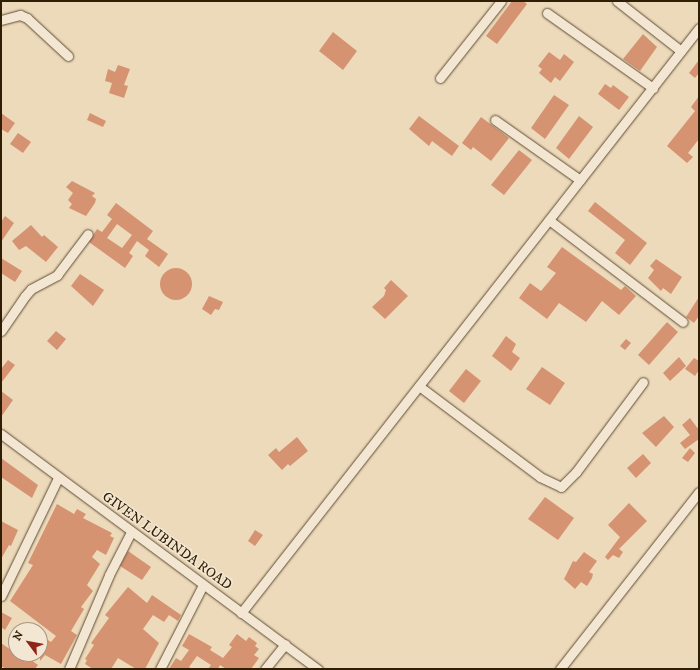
<!DOCTYPE html>
<style>
body{margin:0}
#map{position:relative;width:700px;height:670px;overflow:hidden;background:#eddabb;font-family:"IM FELL DW Pica",serif}
div>[style]{position:absolute}
.building>*{inset:0;background:#d59372}
.round{border-radius:50%}
.roads{filter:drop-shadow(0 0 1px #5e4c32) drop-shadow(0 0 1px #5e4c32)}
.minor>*{height:9px;margin:-4.5px;padding:0 4.5px;transform-origin:4.5px;border-radius:4.5px;background:#f3e7d3}
span{translate:-50% -50%;white-space:nowrap;text-align:center;line-height:1.15;-webkit-text-stroke:3px #f3e7d3;paint-order:stroke}
.street-label{font-size:14px;color:#2f1d04}
.frame{position:absolute;inset:0;border:2px solid #2f1d04;pointer-events:none}
.north{position:absolute;left:8px;top:622px;width:40px;height:40px;box-sizing:border-box;background:#f3e7d3;border:1px solid #a59680;border-radius:50%;rotate:302deg;font-size:11px;font-weight:700;line-height:16px;text-align:center;color:#2f1d04}
.north::after{content:'';display:block;margin:auto;width:14px;height:18px;background:#8f2418;clip-path:polygon(50% 0,100% 100%,50% 72%,0 100%)}
</style>
<div id="map">
<div class="building">
<div style="clip-path:polygon(512px 1px,523px 1px,527px 4px,497px 44px,486px 36px)"></div>
<div style="clip-path:polygon(333px 32px,357px 51px,343px 70px,319px 51px)"></div>
<div style="clip-path:polygon(643px 34px,657px 47px,640px 71px,623px 59px)"></div>
<div style="clip-path:polygon(549px 52px,560px 60px,564px 54px,574px 62px,560px 81px,555px 77px,551px 83px,539px 73px,542px 69px,538px 66px)"></div>
<div style="clip-path:polygon(699px 60px,699px 73px,695px 78px,689px 73px)"></div>
<div style="clip-path:polygon(118px 65px,130px 69px,124px 85px,128px 86px,124px 98px,109px 93px,112px 83px,105px 81px,108px 69px,115px 72px)"></div>
<div style="clip-path:polygon(605px 84px,611px 88px,613px 85px,629px 97px,619px 110px,598px 94px)"></div>
<div style="clip-path:polygon(554px 95px,569px 105px,545px 139px,531px 128px)"></div>
<div style="clip-path:polygon(699px 96px,699px 139px,688px 153px,693px 157px,687px 163px,667px 146px,695px 111px,691px 107px)"></div>
<div style="clip-path:polygon(1px 113px,15px 123px,8px 133px,1px 129px)"></div>
<div style="clip-path:polygon(90px 113px,106px 121px,103px 127px,87px 120px)"></div>
<div style="clip-path:polygon(419px 116px,459px 146px,452px 156px,432px 141px,429px 146px,409px 129px)"></div>
<div style="clip-path:polygon(579px 116px,593px 127px,569px 159px,556px 148px)"></div>
<div style="clip-path:polygon(481px 117px,509px 138px,491px 161px,473px 147px,471px 150px,462px 143px)"></div>
<div style="clip-path:polygon(18px 133px,31px 142px,23px 153px,10px 144px)"></div>
<div style="clip-path:polygon(519px 150px,532px 160px,504px 195px,491px 185px)"></div>
<div style="clip-path:polygon(72px 181px,95px 193px,92px 196px,96px 199px,95px 203px,86px 216px,69px 208px,72px 204px,68px 200px,73px 193px,66px 187px)"></div>
<div style="clip-path:polygon(595px 202px,647px 243px,630px 265px,615px 253px,625px 240px,588px 211px)"></div>
<div style="clip-path:polygon(evenodd,116px 203px,153px 231px,147px 239px,168px 254px,159px 267px,145px 256px,149px 250px,137px 241px,129px 253px,133px 256px,125px 268px,89px 242px,97px 229px,102px 232px,112px 219px,107px 215px,116px 203px,117px 224px,132px 235px,122px 248px,107px 238px,117px 224px)"></div>
<div style="clip-path:polygon(5px 216px,14px 223px,1px 242px,1px 222px)"></div>
<div style="clip-path:polygon(31px 225px,42px 237px,44px 235px,58px 247px,46px 262px,26px 246px,19px 250px,12px 241px)"></div>
<div style="clip-path:polygon(562px 247px,621px 290px,625px 286px,636px 296px,619px 315px,602px 301px,586px 322px,559px 303px,547px 319px,519px 298px,530px 283px,541px 291px,556px 273px,547px 267px)"></div>
<div style="clip-path:polygon(1px 258px,22px 271px,15px 282px,1px 273px)"></div>
<div style="clip-path:polygon(656px 259px,682px 277px,671px 294px,663px 288px,661px 291px,648px 278px,654px 270px,650px 266px)"></div>
<div class="round" style="left:160px;top:268px;width:32px;height:32px"></div>
<div style="clip-path:polygon(80px 274px,104px 290px,93px 306px,71px 286px)"></div>
<div style="clip-path:polygon(391px 280px,408px 296px,385px 319px,372px 307px,384px 296px,386px 290px,384px 288px)"></div>
<div style="clip-path:polygon(209px 296px,223px 302px,219px 310px,215px 309px,211px 315px,202px 309px)"></div>
<div style="clip-path:polygon(699px 297px,699px 316px,694px 323px,686px 317px)"></div>
<div style="clip-path:polygon(667px 322px,678px 332px,649px 365px,638px 355px)"></div>
<div style="clip-path:polygon(56px 331px,66px 339px,57px 350px,47px 341px)"></div>
<div style="clip-path:polygon(506px 336px,516px 344px,512px 352px,520px 358px,511px 371px,492px 356px)"></div>
<div style="clip-path:polygon(626px 339px,631px 343px,625px 350px,620px 346px)"></div>
<div style="clip-path:polygon(679px 357px,686px 366px,670px 381px,663px 373px)"></div>
<div style="clip-path:polygon(694px 358px,699px 361px,699px 370px,695px 376px,685px 369px)"></div>
<div style="clip-path:polygon(8px 360px,15px 365px,1px 383px,1px 369px)"></div>
<div style="clip-path:polygon(542px 367px,565px 383px,550px 405px,526px 389px)"></div>
<div style="clip-path:polygon(466px 369px,481px 381px,464px 403px,449px 391px)"></div>
<div style="clip-path:polygon(1px 391px,13px 400px,1px 417px)"></div>
<div style="clip-path:polygon(664px 416px,674px 427px,656px 447px,642px 433px)"></div>
<div style="clip-path:polygon(690px 418px,699px 430px,699px 439px,685px 449px,680px 443px,690px 435px,682px 425px)"></div>
<div style="clip-path:polygon(297px 437px,308px 451px,290px 466px,288px 464px,282px 470px,268px 455px,276px 448px,279px 452px)"></div>
<div style="clip-path:polygon(690px 448px,695px 453px,688px 462px,682px 458px)"></div>
<div style="clip-path:polygon(643px 454px,651px 463px,636px 478px,627px 468px)"></div>
<div style="clip-path:polygon(1px 458px,38px 485px,32px 498px,1px 477px)"></div>
<div style="clip-path:polygon(545px 497px,574px 518px,558px 540px,528px 519px)"></div>
<div style="clip-path:polygon(629px 503px,647px 521px,619px 549px,623px 552px,619px 558px,613px 555px,608px 560px,605px 557px,620px 537px,608px 525px)"></div>
<div style="clip-path:polygon(57px 504px,74px 514px,77px 509px,86px 514px,83px 518px,112px 533px,110px 536px,114px 538px,106px 555px,97px 550px,92px 557px,100px 564px,87px 585px,93px 591px,81px 607px,84px 609px,71px 631px,77px 635px,61px 664px,45px 655px,40px 661px,40px 635px,51px 642px,56px 636px,10px 601px,33px 565px,28px 563px)"></div>
<div style="clip-path:polygon(1px 521px,18px 530px,11px 546px,9px 545px,1px 559px)"></div>
<div style="clip-path:polygon(255px 530px,263px 535px,255px 546px,248px 541px)"></div>
<div style="clip-path:polygon(128px 551px,151px 567px,142px 580px,120px 566px)"></div>
<div style="clip-path:polygon(584px 552px,597px 561px,589px 572px,593px 574px,592px 578px,587px 586px,581px 582px,575px 589px,564px 579px,573px 561px,576px 562px)"></div>
<div style="clip-path:polygon(128px 587px,147px 603px,152px 595px,181px 615px,178px 621px,169px 615px,164px 622px,153px 615px,143px 629px,159px 643px,145px 669px,136px 669px,118px 658px,111px 669px,93px 669px,85px 664px,87px 660px,85px 659px,94px 645px,91px 643px,109px 618px,105px 615px)"></div>
<div style="clip-path:polygon(1px 612px,12px 618px,5px 630px,1px 627px)"></div>
<div style="clip-path:polygon(189px 634px,212px 647px,210px 650px,223px 658px,232px 647px,229px 645px,237px 634px,246px 641px,249px 637px,257px 643px,255px 646px,259px 649px,254px 655px,259px 658px,251px 669px,226px 669px,220px 665px,218px 669px,208px 669px,211px 665px,197px 656px,189px 667px,192px 669px,169px 669px,176px 658px,181px 661px,189px 650px,182px 646px)"></div>
<div style="clip-path:polygon(16px 642px,16px 654px,23px 654px,38px 665px,35px 669px,6px 669px,1px 666px,1px 643px,11px 650px)"></div>
</div>
<div class="roads">
<div class="minor">
<div style="left:617px;top:1px;width:81px;rotate:38deg"></div>
<div style="left:547px;top:13px;width:130px;rotate:35.3deg"></div>
<div style="left:1px;top:20px;width:20px;rotate:-15deg"></div>
<div style="left:20px;top:15px;width:8px;rotate:23deg"></div>
<div style="left:27px;top:18px;width:56px;rotate:42.8deg"></div>
<div style="left:440px;top:78px;width:98px;rotate:-51.6deg"></div>
<div style="left:495px;top:120px;width:104px;rotate:35.2deg"></div>
<div style="left:549px;top:220px;width:168px;rotate:37.3deg"></div>
<div style="left:1px;top:331px;width:42px;rotate:-55.6deg"></div>
<div style="left:25px;top:296px;width:9px;rotate:-49deg"></div>
<div style="left:31px;top:289px;width:30px;rotate:-28deg"></div>
<div style="left:57px;top:275px;width:51px;rotate:-52.9deg"></div>
<div style="left:419px;top:386px;width:151px;rotate:36.9deg"></div>
<div style="left:540px;top:477px;width:23px;rotate:25deg"></div>
<div style="left:561px;top:487px;width:21px;rotate:-45deg"></div>
<div style="left:576px;top:472px;width:112px;rotate:-53.3deg"></div>
<div style="left:1px;top:434px;width:395px;rotate:36.6deg"></div>
<div style="left:1px;top:596px;width:131px;rotate:-64.2deg"></div>
<div style="left:241px;top:613px;width:743px;rotate:-51.94deg"></div>
<div style="left:69px;top:669px;width:102px;rotate:-66.9deg"></div>
<div style="left:109px;top:575px;width:48px;rotate:-62.9deg"></div>
<div style="left:160px;top:669px;width:94px;rotate:-62.9deg"></div>
<div style="left:265px;top:669px;width:32px;rotate:-51deg"></div>
<div style="left:560px;top:669px;width:225px;rotate:-51.9deg"></div>
</div>
</div>
<div class="street-label">
<span style="left:167px;top:541px;rotate:36deg">GIVEN LUBINDA ROAD</span>
</div>
<div class="frame"></div>
<div class="north">N</div>
</div>
